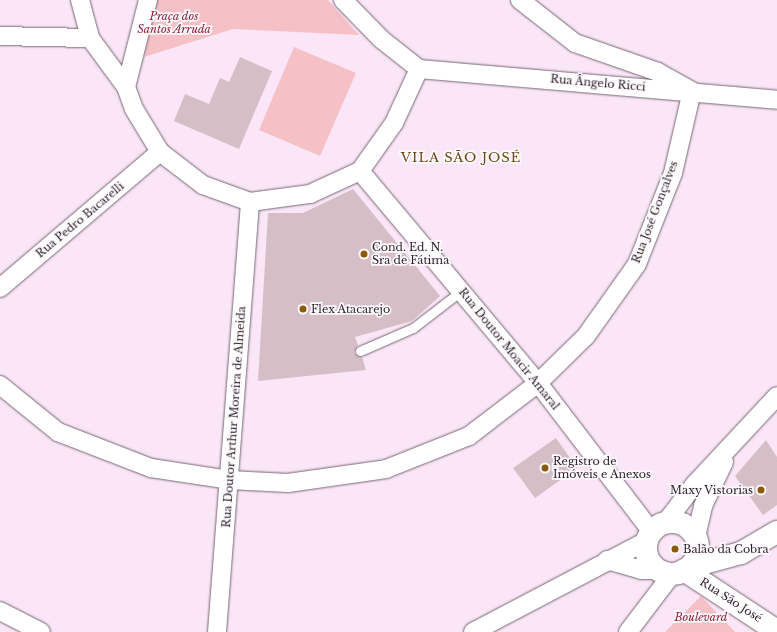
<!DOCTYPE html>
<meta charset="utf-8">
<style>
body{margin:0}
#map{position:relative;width:777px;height:632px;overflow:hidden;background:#fae6f6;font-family:"Libre Baskerville",serif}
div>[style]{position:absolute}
.green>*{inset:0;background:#f6c1c6}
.building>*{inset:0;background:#d6bec7}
.roads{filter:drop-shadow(0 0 1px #786674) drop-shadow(0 0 1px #786674)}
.service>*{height:9px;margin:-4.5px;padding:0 4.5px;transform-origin:4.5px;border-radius:4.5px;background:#fff}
.minor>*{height:18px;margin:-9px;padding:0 9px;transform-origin:9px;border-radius:9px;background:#fff}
.tertiary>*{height:22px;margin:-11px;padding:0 11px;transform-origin:11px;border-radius:11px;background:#fff}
.tertiary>.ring{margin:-11px;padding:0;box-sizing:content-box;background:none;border:22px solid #fff;border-radius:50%}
.dots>*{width:11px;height:11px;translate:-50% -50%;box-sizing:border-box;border:2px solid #fdf9fc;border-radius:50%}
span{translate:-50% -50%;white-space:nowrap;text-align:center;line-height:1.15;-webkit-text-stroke:3.5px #fdf9fc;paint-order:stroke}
.park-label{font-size:11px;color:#8c213a;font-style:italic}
.street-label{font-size:11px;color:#2d252b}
.poi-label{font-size:11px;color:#2d252b}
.left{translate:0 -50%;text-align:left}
.right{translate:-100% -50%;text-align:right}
.quarter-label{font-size:13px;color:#6c4817;letter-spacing:1px}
</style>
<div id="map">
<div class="green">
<div style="clip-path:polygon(157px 0,328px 0,359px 35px,233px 29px,144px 57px)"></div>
<div style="clip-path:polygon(294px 47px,356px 73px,320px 156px,259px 130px)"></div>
<div style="clip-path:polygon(701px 596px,735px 632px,665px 632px)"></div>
</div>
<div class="building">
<div style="clip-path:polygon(240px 57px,272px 71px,239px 149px,174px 121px,185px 94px,209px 104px,220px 78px,229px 82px)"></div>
<div style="clip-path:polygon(353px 189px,440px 296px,412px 321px,355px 337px,358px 345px,354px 353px,362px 357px,366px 370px,258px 381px,268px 213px,303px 213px)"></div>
<div style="clip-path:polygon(556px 438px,577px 468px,535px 498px,513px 468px)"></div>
<div style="clip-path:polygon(766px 440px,777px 457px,777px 505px,763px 515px,735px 476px)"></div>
</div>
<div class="roads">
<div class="service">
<div style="left:360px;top:351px;width:58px;rotate:-23.5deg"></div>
<div style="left:413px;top:328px;width:61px;rotate:-37.6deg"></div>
</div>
<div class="minor">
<div style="left:80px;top:0;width:39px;rotate:75deg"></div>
<div style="left:90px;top:38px;width:61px;rotate:53.7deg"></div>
<div style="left:126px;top:87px;width:23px;rotate:70deg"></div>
<div style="left:134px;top:109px;width:50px;rotate:58.8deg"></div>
<div style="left:160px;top:152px;width:54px;rotate:37.5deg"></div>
<div style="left:203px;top:185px;width:50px;rotate:19.9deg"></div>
<div style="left:250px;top:202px;width:61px;rotate:-7.6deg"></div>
<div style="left:310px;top:194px;width:55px;rotate:-24.7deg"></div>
<div style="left:360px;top:171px;width:59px;rotate:-54.7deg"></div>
<div style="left:394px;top:123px;width:60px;rotate:-65.2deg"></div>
<div style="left:343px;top:0;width:54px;rotate:45.7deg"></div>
<div style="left:381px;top:39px;width:48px;rotate:38.3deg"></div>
<div style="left:0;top:36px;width:90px;rotate:1.3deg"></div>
<div style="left:419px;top:69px;width:359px;rotate:4.9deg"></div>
<div style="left:126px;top:87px;width:90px;rotate:-75.8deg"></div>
<div style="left:360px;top:171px;width:277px;rotate:50deg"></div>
<div style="left:538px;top:383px;width:188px;rotate:52.6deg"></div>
<div style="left:0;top:288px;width:210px;rotate:-40.4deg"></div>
<div style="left:0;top:385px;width:75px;rotate:39deg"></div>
<div style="left:58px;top:432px;width:100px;rotate:21.2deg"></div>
<div style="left:151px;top:468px;width:79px;rotate:8.7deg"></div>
<div style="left:229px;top:480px;width:59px;rotate:2.9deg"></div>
<div style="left:288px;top:483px;width:99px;rotate:-8.1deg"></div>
<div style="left:386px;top:469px;width:89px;rotate:-21.7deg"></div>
<div style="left:469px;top:436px;width:87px;rotate:-37.5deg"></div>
<div style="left:538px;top:383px;width:67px;rotate:-44.4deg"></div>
<div style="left:586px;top:336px;width:88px;rotate:-54.7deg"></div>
<div style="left:637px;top:264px;width:98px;rotate:-68.4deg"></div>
<div style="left:673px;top:173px;width:84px;rotate:-77deg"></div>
<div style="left:692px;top:91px;width:39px;rotate:-151deg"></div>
<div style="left:658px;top:72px;width:88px;rotate:-160.7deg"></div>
<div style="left:575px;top:43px;width:70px;rotate:-142deg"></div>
<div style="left:666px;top:522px;width:48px;rotate:-52.7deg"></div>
<div style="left:695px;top:484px;width:120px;rotate:-47deg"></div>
<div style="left:696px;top:537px;width:32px;rotate:-77deg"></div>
<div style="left:703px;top:506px;width:49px;rotate:-64.5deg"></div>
<div style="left:607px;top:560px;width:35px;rotate:16deg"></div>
<div style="left:641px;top:570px;width:18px"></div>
<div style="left:0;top:611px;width:46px;rotate:27.1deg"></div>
<div style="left:217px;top:632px;width:431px;rotate:-85.6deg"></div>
<div style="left:473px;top:632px;width:198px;rotate:-27.7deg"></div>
<div style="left:628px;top:632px;width:74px;rotate:-52.7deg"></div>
</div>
<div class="tertiary">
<div class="ring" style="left:646px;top:522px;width:30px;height:30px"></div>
<div style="left:690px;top:567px;width:53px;rotate:-15.4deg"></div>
<div style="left:741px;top:553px;width:42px;rotate:-30.3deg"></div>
<div style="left:684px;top:570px;width:111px;rotate:33.3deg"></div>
</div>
</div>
<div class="dots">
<div style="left:364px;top:254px;background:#8c5a05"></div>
<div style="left:303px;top:309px;background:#8c5a05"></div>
<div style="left:545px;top:468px;background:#8c5a05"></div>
<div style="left:761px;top:490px;background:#8c5a05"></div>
<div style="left:675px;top:549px;background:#8c5a05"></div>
</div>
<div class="park-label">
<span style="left:174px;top:23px">Praça dos<br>Santos Arruda</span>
<span style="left:701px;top:617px">Boulevard</span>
</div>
<div class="street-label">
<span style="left:598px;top:83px;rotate:5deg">Rua Ângelo Ricci</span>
<span style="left:655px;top:212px;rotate:-69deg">Rua José Gonçalves</span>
<span style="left:80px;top:220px;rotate:-40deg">Rua Pedro Bacarelli</span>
<span style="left:509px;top:349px;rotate:51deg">Rua Doutor Moacir Amaral</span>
<span style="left:234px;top:417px;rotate:-86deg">Rua Doutor Arthur Moreira de Almeida</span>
<span style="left:731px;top:600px;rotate:33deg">Rua São José</span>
</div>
<div class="poi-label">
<span class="left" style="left:372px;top:254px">Cond. Ed. N.<br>Sra de Fátima</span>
<span class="left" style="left:311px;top:309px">Flex Atacarejo</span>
<span class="left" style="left:553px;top:468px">Registro de<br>Imóveis e Anexos</span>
<span class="right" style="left:753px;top:490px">Maxy Vistorias</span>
<span class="left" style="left:683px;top:549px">Balão da Cobra</span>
</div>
<div class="quarter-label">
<span style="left:461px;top:158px">VILA SÃO JOSÉ</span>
</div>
</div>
